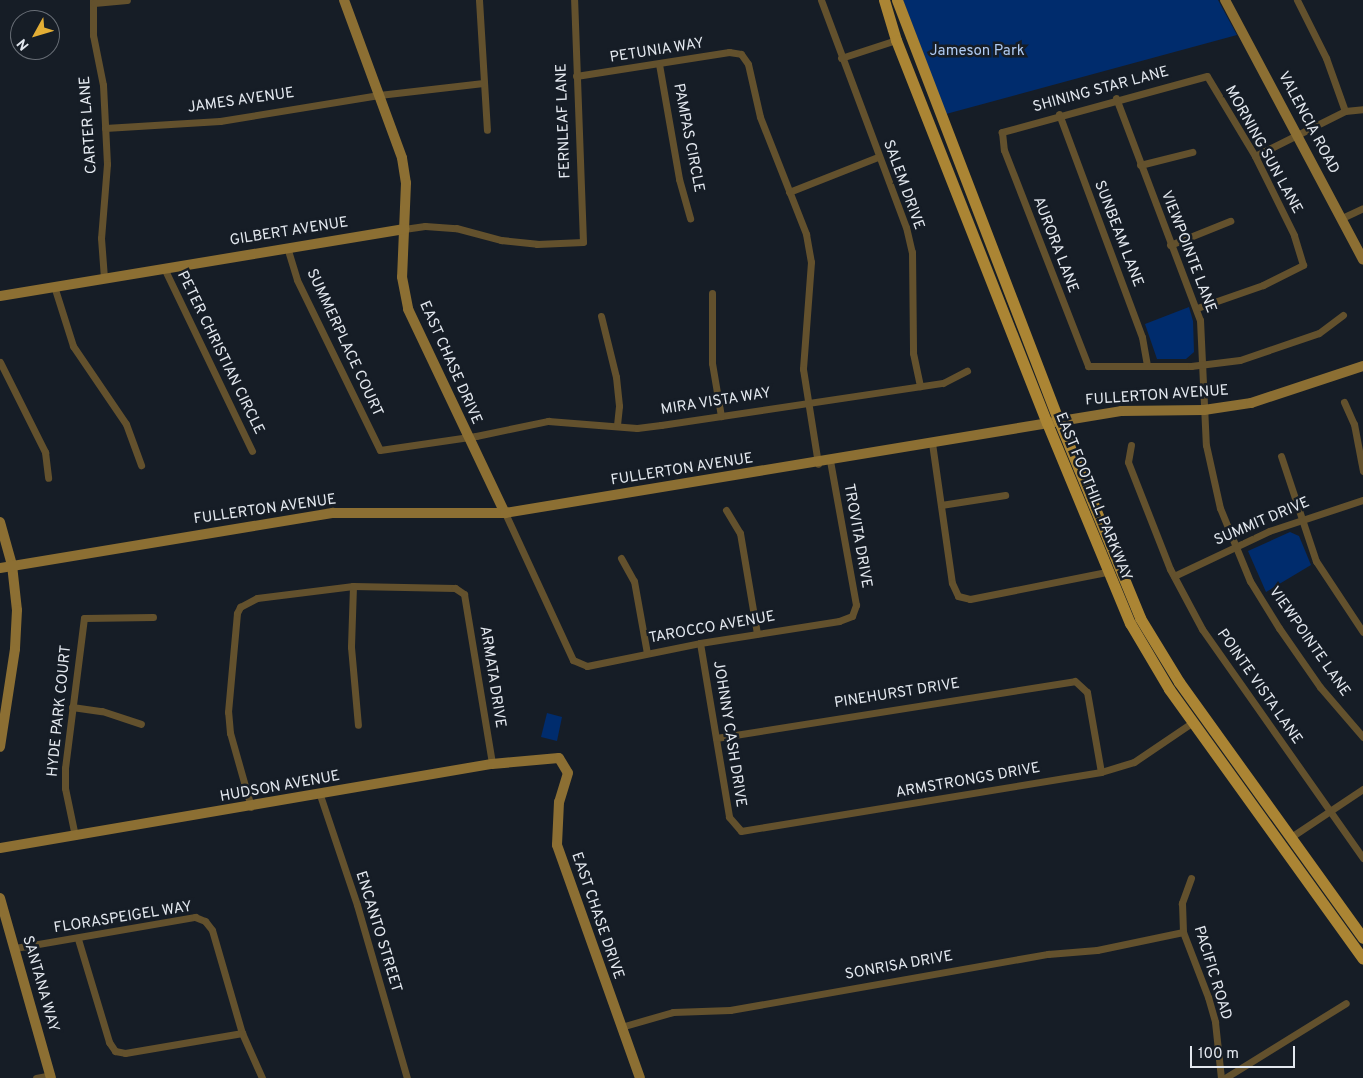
<!DOCTYPE html>
<style>
body{margin:0}
#map{position:relative;width:1363px;height:1078px;overflow:hidden;background:#161d26;font-family:Overpass,sans-serif}
div>[style]{position:absolute}
.green>*{inset:0;background:#002c6d}
.street>*{height:7px;margin:-3.5px;padding:0 3.5px;transform-origin:3.5px;border-radius:3.5px;background:#63512d}
.secondary>*{height:10px;margin:-5px;padding:0 5px;transform-origin:5px;border-radius:5px;background:#8c6f33}
.primary>*{height:11px;margin:-5.5px;padding:0 5.5px;transform-origin:5.5px;border-radius:5.5px;background:#ab8534}
span{translate:-50% -50%;white-space:nowrap;text-align:center;line-height:1.15;-webkit-text-stroke:5px #161d26;paint-order:stroke}
.street-label{font-size:15px;color:#e3e8ef}
.park-label{font-size:15px;color:#afcaf1}
.north{position:absolute;left:10px;top:10px;width:50px;height:50px;box-sizing:border-box;background:#161d26;border:1px solid #686e76;border-radius:50%;rotate:231deg;font-size:14px;font-weight:700;line-height:20px;text-align:center;color:#e3e8ef}
.north::after{content:'';display:block;margin:auto;width:18px;height:22px;background:#e3ae35;clip-path:polygon(50% 0,100% 100%,50% 72%,0 100%)}
.scale{position:absolute;left:1190px;top:1046px;width:105px;height:22px;box-sizing:border-box;border:2px solid #e3e8ef;border-top:0;padding-left:6px;font-size:15px;line-height:18px;white-space:nowrap;color:#e3e8ef;-webkit-text-stroke:4px #161d26;paint-order:stroke}
</style>
<div id="map">
<div class="green">
<div style="clip-path:polygon(903px 0,1218px 0,1237px 35px,946px 114px)"></div>
<div style="clip-path:polygon(1189px 307px,1193px 321px,1194px 352px,1186px 359px,1157px 359px,1145px 324px)"></div>
<div style="clip-path:polygon(1290px 532px,1299px 536px,1311px 565px,1266px 592px,1248px 551px)"></div>
<div style="clip-path:polygon(547px 713px,562px 717px,557px 741px,541px 737px)"></div>
</div>
<div class="street">
<div style="left:93px;top:0;width:35px;rotate:90deg"></div>
<div style="left:93px;top:35px;width:51px;rotate:78.7deg"></div>
<div style="left:103px;top:85px;width:79px;rotate:87.1deg"></div>
<div style="left:107px;top:164px;width:74px;rotate:94.6deg"></div>
<div style="left:101px;top:238px;width:40px;rotate:85.7deg"></div>
<div style="left:479px;top:0;width:130px;rotate:86.5deg"></div>
<div style="left:821px;top:0;width:242px;rotate:69.5deg"></div>
<div style="left:906px;top:227px;width:26px;rotate:77deg"></div>
<div style="left:912px;top:252px;width:101px;rotate:89.4deg"></div>
<div style="left:913px;top:353px;width:34px;rotate:78deg"></div>
<div style="left:1297px;top:0;width:65px;rotate:63.4deg"></div>
<div style="left:1326px;top:58px;width:56px;rotate:70.3deg"></div>
<div style="left:94px;top:3px;width:33px;rotate:-5deg"></div>
<div style="left:841px;top:58px;width:58px;rotate:-18.1deg"></div>
<div style="left:659px;top:64px;width:117px;rotate:80.1deg"></div>
<div style="left:679px;top:179px;width:41px;rotate:74.2deg"></div>
<div style="left:576px;top:76px;width:155px;rotate:-8.9deg"></div>
<div style="left:729px;top:52px;width:12px;rotate:9deg"></div>
<div style="left:741px;top:54px;width:12px;rotate:55deg"></div>
<div style="left:748px;top:64px;width:54px;rotate:77.2deg"></div>
<div style="left:760px;top:117px;width:126px;rotate:68.5deg"></div>
<div style="left:806px;top:234px;width:28px;rotate:80deg"></div>
<div style="left:811px;top:262px;width:107px;rotate:94.3deg"></div>
<div style="left:803px;top:369px;width:96px;rotate:81deg"></div>
<div style="left:1116px;top:98px;width:237px;rotate:69.3deg"></div>
<div style="left:1200px;top:320px;width:125px;rotate:87.3deg"></div>
<div style="left:1206px;top:445px;width:65px;rotate:77.5deg"></div>
<div style="left:1220px;top:508px;width:79px;rotate:67.7deg"></div>
<div style="left:1250px;top:581px;width:55px;rotate:58.3deg"></div>
<div style="left:1279px;top:628px;width:72px;rotate:55.2deg"></div>
<div style="left:1320px;top:687px;width:66px;rotate:49.3deg"></div>
<div style="left:1059px;top:114px;width:238px;rotate:69.6deg"></div>
<div style="left:1142px;top:337px;width:28px;rotate:80deg"></div>
<div style="left:105px;top:128px;width:115px;rotate:-3.5deg"></div>
<div style="left:220px;top:121px;width:161px;rotate:-9.3deg"></div>
<div style="left:379px;top:95px;width:105px;rotate:-6.6deg"></div>
<div style="left:1255px;top:156px;width:101px;rotate:-26.6deg"></div>
<div style="left:1345px;top:111px;width:18px;rotate:-6deg"></div>
<div style="left:1140px;top:165px;width:54px;rotate:-14deg"></div>
<div style="left:789px;top:192px;width:96px;rotate:-21.5deg"></div>
<div style="left:1342px;top:218px;width:23px;rotate:-25deg"></div>
<div style="left:404px;top:229px;width:21px;rotate:-8deg"></div>
<div style="left:425px;top:226px;width:31px;rotate:4deg"></div>
<div style="left:456px;top:228px;width:47px;rotate:14.9deg"></div>
<div style="left:501px;top:240px;width:36px;rotate:6deg"></div>
<div style="left:537px;top:244px;width:46px;rotate:-2.5deg"></div>
<div style="left:583px;top:242px;width:242px;rotate:-92.1deg"></div>
<div style="left:1170px;top:245px;width:65px;rotate:-21.8deg"></div>
<div style="left:287px;top:247px;width:34px;rotate:73deg"></div>
<div style="left:297px;top:280px;width:189px;rotate:64deg"></div>
<div style="left:380px;top:450px;width:97px;rotate:-8.3deg"></div>
<div style="left:476px;top:436px;width:74px;rotate:-11.8deg"></div>
<div style="left:548px;top:421px;width:89px;rotate:4.5deg"></div>
<div style="left:637px;top:428px;width:24px;rotate:-7deg"></div>
<div style="left:661px;top:425px;width:285px;rotate:-8.5deg"></div>
<div style="left:943px;top:383px;width:27px;rotate:-27deg"></div>
<div style="left:164px;top:268px;width:203px;rotate:64.3deg"></div>
<div style="left:54px;top:286px;width:63px;rotate:72.4deg"></div>
<div style="left:73px;top:346px;width:94px;rotate:55.8deg"></div>
<div style="left:126px;top:424px;width:44px;rotate:69.9deg"></div>
<div style="left:712px;top:293px;width:70px;rotate:90deg"></div>
<div style="left:712px;top:363px;width:54px;rotate:80.4deg"></div>
<div style="left:1197px;top:308px;width:70px;rotate:-19.2deg"></div>
<div style="left:1263px;top:285px;width:45px;rotate:-26.6deg"></div>
<div style="left:1303px;top:265px;width:31px;rotate:-107deg"></div>
<div style="left:1294px;top:235px;width:88px;rotate:-116.3deg"></div>
<div style="left:1255px;top:156px;width:93px;rotate:-121deg"></div>
<div style="left:1207px;top:76px;width:213px;rotate:164.7deg"></div>
<div style="left:1002px;top:132px;width:18px;rotate:84deg"></div>
<div style="left:1004px;top:150px;width:232px;rotate:68.7deg"></div>
<div style="left:1088px;top:366px;width:103px"></div>
<div style="left:1191px;top:366px;width:49px;rotate:-7deg"></div>
<div style="left:1240px;top:360px;width:83px;rotate:-18.9deg"></div>
<div style="left:1319px;top:333px;width:30px;rotate:-37deg"></div>
<div style="left:601px;top:316px;width:63px;rotate:76.2deg"></div>
<div style="left:616px;top:377px;width:29px;rotate:84deg"></div>
<div style="left:619px;top:406px;width:19px;rotate:96deg"></div>
<div style="left:0;top:362px;width:101px;rotate:63.4deg"></div>
<div style="left:45px;top:452px;width:26px;rotate:83deg"></div>
<div style="left:1344px;top:402px;width:24px;rotate:66deg"></div>
<div style="left:1354px;top:424px;width:48px;rotate:79.2deg"></div>
<div style="left:932px;top:443px;width:141px;rotate:81.9deg"></div>
<div style="left:952px;top:583px;width:14px;rotate:65deg"></div>
<div style="left:958px;top:596px;width:12px;rotate:14deg"></div>
<div style="left:970px;top:599px;width:139px;rotate:-11.2deg"></div>
<div style="left:1131px;top:445px;width:17px;rotate:100deg"></div>
<div style="left:1128px;top:462px;width:115px;rotate:68.6deg"></div>
<div style="left:1170px;top:569px;width:68px;rotate:61.9deg"></div>
<div style="left:1202px;top:629px;width:280px;rotate:54.9deg"></div>
<div style="left:1281px;top:456px;width:111px;rotate:71.6deg"></div>
<div style="left:1316px;top:561px;width:85px;rotate:56.5deg"></div>
<div style="left:941px;top:505px;width:65px;rotate:-8.9deg"></div>
<div style="left:726px;top:510px;width:27px;rotate:59deg"></div>
<div style="left:740px;top:533px;width:102px;rotate:80.4deg"></div>
<div style="left:505px;top:513px;width:162px;rotate:65.2deg"></div>
<div style="left:573px;top:660px;width:15px;rotate:23deg"></div>
<div style="left:587px;top:666px;width:115px;rotate:-11.5deg"></div>
<div style="left:700px;top:643px;width:141px;rotate:-9deg"></div>
<div style="left:839px;top:621px;width:14px;rotate:-21deg"></div>
<div style="left:852px;top:616px;width:12px;rotate:-70deg"></div>
<div style="left:856px;top:605px;width:146px;rotate:-100.2deg"></div>
<div style="left:621px;top:558px;width:26px;rotate:61deg"></div>
<div style="left:634px;top:581px;width:73px;rotate:79.8deg"></div>
<div style="left:1174px;top:576px;width:105px;rotate:-25.3deg"></div>
<div style="left:1269px;top:531px;width:99px;rotate:-18.3deg"></div>
<div style="left:353px;top:586px;width:61px;rotate:91.9deg"></div>
<div style="left:351px;top:647px;width:78px;rotate:84.9deg"></div>
<div style="left:700px;top:643px;width:176px;rotate:80.5deg"></div>
<div style="left:729px;top:817px;width:18px;rotate:49deg"></div>
<div style="left:741px;top:831px;width:365px;rotate:-9.3deg"></div>
<div style="left:1101px;top:772px;width:34px;rotate:-17deg"></div>
<div style="left:1134px;top:762px;width:71px;rotate:-34.1deg"></div>
<div style="left:72px;top:707px;width:30px;rotate:8deg"></div>
<div style="left:102px;top:711px;width:41px;rotate:18.4deg"></div>
<div style="left:716px;top:738px;width:363px;rotate:-9deg"></div>
<div style="left:1075px;top:681px;width:16px;rotate:43deg"></div>
<div style="left:1087px;top:692px;width:81px;rotate:80.1deg"></div>
<div style="left:320px;top:795px;width:116px;rotate:71.4deg"></div>
<div style="left:357px;top:905px;width:180px;rotate:73.9deg"></div>
<div style="left:251px;top:807px;width:77px;rotate:-105.8deg"></div>
<div style="left:230px;top:733px;width:21px;rotate:-95deg"></div>
<div style="left:228px;top:712px;width:99px;rotate:-84.8deg"></div>
<div style="left:237px;top:613px;width:7px;rotate:-63deg"></div>
<div style="left:240px;top:607px;width:19px;rotate:-28deg"></div>
<div style="left:257px;top:598px;width:97px;rotate:-7.1deg"></div>
<div style="left:353px;top:586px;width:102px;rotate:1.1deg"></div>
<div style="left:455px;top:588px;width:11px;rotate:34deg"></div>
<div style="left:464px;top:594px;width:172px;rotate:80.6deg"></div>
<div style="left:75px;top:836px;width:49px;rotate:-101.8deg"></div>
<div style="left:65px;top:788px;width:20px;rotate:-90deg"></div>
<div style="left:65px;top:768px;width:151px;rotate:-82.8deg"></div>
<div style="left:84px;top:618px;width:69px;rotate:-0.8deg"></div>
<div style="left:1291px;top:837px;width:87px;rotate:-33.7deg"></div>
<div style="left:1191px;top:878px;width:27px;rotate:110deg"></div>
<div style="left:1182px;top:903px;width:29px;rotate:88deg"></div>
<div style="left:1183px;top:932px;width:70px;rotate:69deg"></div>
<div style="left:1208px;top:997px;width:26px;rotate:74deg"></div>
<div style="left:1215px;top:1022px;width:56px;rotate:83.9deg"></div>
<div style="left:78px;top:939px;width:108px;rotate:73.2deg"></div>
<div style="left:109px;top:1042px;width:11px;rotate:56deg"></div>
<div style="left:115px;top:1051px;width:10px;rotate:11deg"></div>
<div style="left:125px;top:1053px;width:119px;rotate:-9.7deg"></div>
<div style="left:15px;top:948px;width:183px;rotate:-9.8deg"></div>
<div style="left:195px;top:917px;width:11px;rotate:22deg"></div>
<div style="left:205px;top:921px;width:11px;rotate:52deg"></div>
<div style="left:212px;top:930px;width:107px;rotate:73.8deg"></div>
<div style="left:242px;top:1033px;width:49px;rotate:66deg"></div>
<div style="left:621px;top:1027px;width:54px;rotate:-16.1deg"></div>
<div style="left:673px;top:1012px;width:57px;rotate:-2deg"></div>
<div style="left:730px;top:1010px;width:323px;rotate:-10deg"></div>
<div style="left:1048px;top:954px;width:49px;rotate:-4.7deg"></div>
<div style="left:1097px;top:950px;width:88px;rotate:-11.8deg"></div>
<div style="left:36px;top:1078px;width:15px;rotate:-11deg"></div>
<div style="left:1225px;top:1078px;width:142px;rotate:-31.8deg"></div>
</div>
<div class="secondary">
<div style="left:344px;top:0;width:168px;rotate:69.8deg"></div>
<div style="left:402px;top:158px;width:25px;rotate:81deg"></div>
<div style="left:406px;top:183px;width:94px;rotate:92.4deg"></div>
<div style="left:402px;top:277px;width:33px;rotate:79deg"></div>
<div style="left:408px;top:309px;width:226px;rotate:64.6deg"></div>
<div style="left:1225px;top:0;width:294px;rotate:62deg"></div>
<div style="left:0;top:296px;width:410px;rotate:-9.4deg"></div>
<div style="left:0;top:522px;width:45px;rotate:74.4deg"></div>
<div style="left:12px;top:565px;width:45px;rotate:83.7deg"></div>
<div style="left:17px;top:610px;width:39px;rotate:93deg"></div>
<div style="left:15px;top:649px;width:99px;rotate:98.7deg"></div>
<div style="left:0;top:568px;width:338px;rotate:-9.4deg"></div>
<div style="left:333px;top:513px;width:172px"></div>
<div style="left:505px;top:513px;width:624px;rotate:-9.4deg"></div>
<div style="left:1121px;top:411px;width:83px;rotate:-0.7deg"></div>
<div style="left:1204px;top:410px;width:48px;rotate:-8.5deg"></div>
<div style="left:1251px;top:403px;width:118px;rotate:-18.3deg"></div>
<div style="left:0;top:848px;width:499px;rotate:-9.7deg"></div>
<div style="left:492px;top:764px;width:67px;rotate:-5.1deg"></div>
<div style="left:559px;top:758px;width:17px;rotate:59deg"></div>
<div style="left:568px;top:773px;width:30px;rotate:107deg"></div>
<div style="left:559px;top:802px;width:43px;rotate:92.7deg"></div>
<div style="left:557px;top:845px;width:247px;rotate:70.4deg"></div>
<div style="left:0;top:898px;width:187px;rotate:74.2deg"></div>
</div>
<div class="primary">
<div style="left:884px;top:0;width:42px;rotate:73.3deg"></div>
<div style="left:896px;top:40px;width:412px;rotate:68.5deg"></div>
<div style="left:1047px;top:423px;width:217px;rotate:67.5deg"></div>
<div style="left:1130px;top:623px;width:77px;rotate:59.4deg"></div>
<div style="left:1169px;top:689px;width:332px;rotate:54.3deg"></div>
<div style="left:897px;top:0;width:451px;rotate:69deg"></div>
<div style="left:1059px;top:421px;width:213px;rotate:67.6deg"></div>
<div style="left:1140px;top:618px;width:75px;rotate:58.6deg"></div>
<div style="left:1179px;top:682px;width:315px;rotate:54.3deg"></div>
</div>
<div class="street-label">
<span style="left:657px;top:51px;rotate:-9deg">PETUNIA WAY</span>
<span style="left:1101px;top:90px;rotate:-15deg">SHINING STAR LANE</span>
<span style="left:241px;top:101px;rotate:-8deg">JAMES AVENUE</span>
<span style="left:564px;top:121px;rotate:-92deg">FERNLEAF LANE</span>
<span style="left:1308px;top:123px;rotate:62deg">VALENCIA ROAD</span>
<span style="left:89px;top:125px;rotate:-94deg">CARTER LANE</span>
<span style="left:688px;top:138px;rotate:79deg">PAMPAS CIRCLE</span>
<span style="left:1263px;top:150px;rotate:61deg">MORNING SUN LANE</span>
<span style="left:903px;top:185px;rotate:70deg">SALEM DRIVE</span>
<span style="left:289px;top:232px;rotate:-9deg">GILBERT AVENUE</span>
<span style="left:1118px;top:234px;rotate:69deg">SUNBEAM LANE</span>
<span style="left:1055px;top:245px;rotate:69deg">AURORA LANE</span>
<span style="left:1188px;top:252px;rotate:69deg">VIEWPOINTE LANE</span>
<span style="left:344px;top:343px;rotate:65deg">SUMMERPLACE COURT</span>
<span style="left:220px;top:353px;rotate:64deg">PETER CHRISTIAN CIRCLE</span>
<span style="left:450px;top:363px;rotate:66deg">EAST CHASE DRIVE</span>
<span style="left:1157px;top:396px;rotate:-4deg">FULLERTON AVENUE</span>
<span style="left:716px;top:402px;rotate:-9deg">MIRA VISTA WAY</span>
<span style="left:682px;top:470px;rotate:-9deg">FULLERTON AVENUE</span>
<span style="left:1093px;top:497px;rotate:68deg">EAST FOOTHILL PARKWAY</span>
<span style="left:265px;top:510px;rotate:-8deg">FULLERTON AVENUE</span>
<span style="left:1262px;top:522px;rotate:-23deg">SUMMIT DRIVE</span>
<span style="left:857px;top:536px;rotate:80deg">TROVITA DRIVE</span>
<span style="left:712px;top:628px;rotate:-10deg">TAROCCO AVENUE</span>
<span style="left:1309px;top:642px;rotate:55deg">VIEWPOINTE LANE</span>
<span style="left:492px;top:677px;rotate:81deg">ARMATA DRIVE</span>
<span style="left:1259px;top:687px;rotate:55deg">POINTE VISTA LANE</span>
<span style="left:897px;top:694px;rotate:-9deg">PINEHURST DRIVE</span>
<span style="left:60px;top:711px;rotate:-84deg">HYDE PARK COURT</span>
<span style="left:729px;top:734px;rotate:81deg">JOHNNY CASH DRIVE</span>
<span style="left:968px;top:781px;rotate:-10deg">ARMSTRONGS DRIVE</span>
<span style="left:280px;top:787px;rotate:-10deg">HUDSON AVENUE</span>
<span style="left:597px;top:916px;rotate:71deg">EAST CHASE DRIVE</span>
<span style="left:123px;top:918px;rotate:-9deg">FLORASPEIGEL WAY</span>
<span style="left:378px;top:932px;rotate:73deg">ENCANTO STREET</span>
<span style="left:899px;top:966px;rotate:-10deg">SONRISA DRIVE</span>
<span style="left:1212px;top:973px;rotate:73deg">PACIFIC ROAD</span>
<span style="left:40px;top:984px;rotate:74deg">SANTANA WAY</span>
</div>
<div class="park-label">
<span style="left:977px;top:52px">Jameson Park</span>
</div>
<div class="north">N</div>
<div class="scale">100 m</div>
</div>
